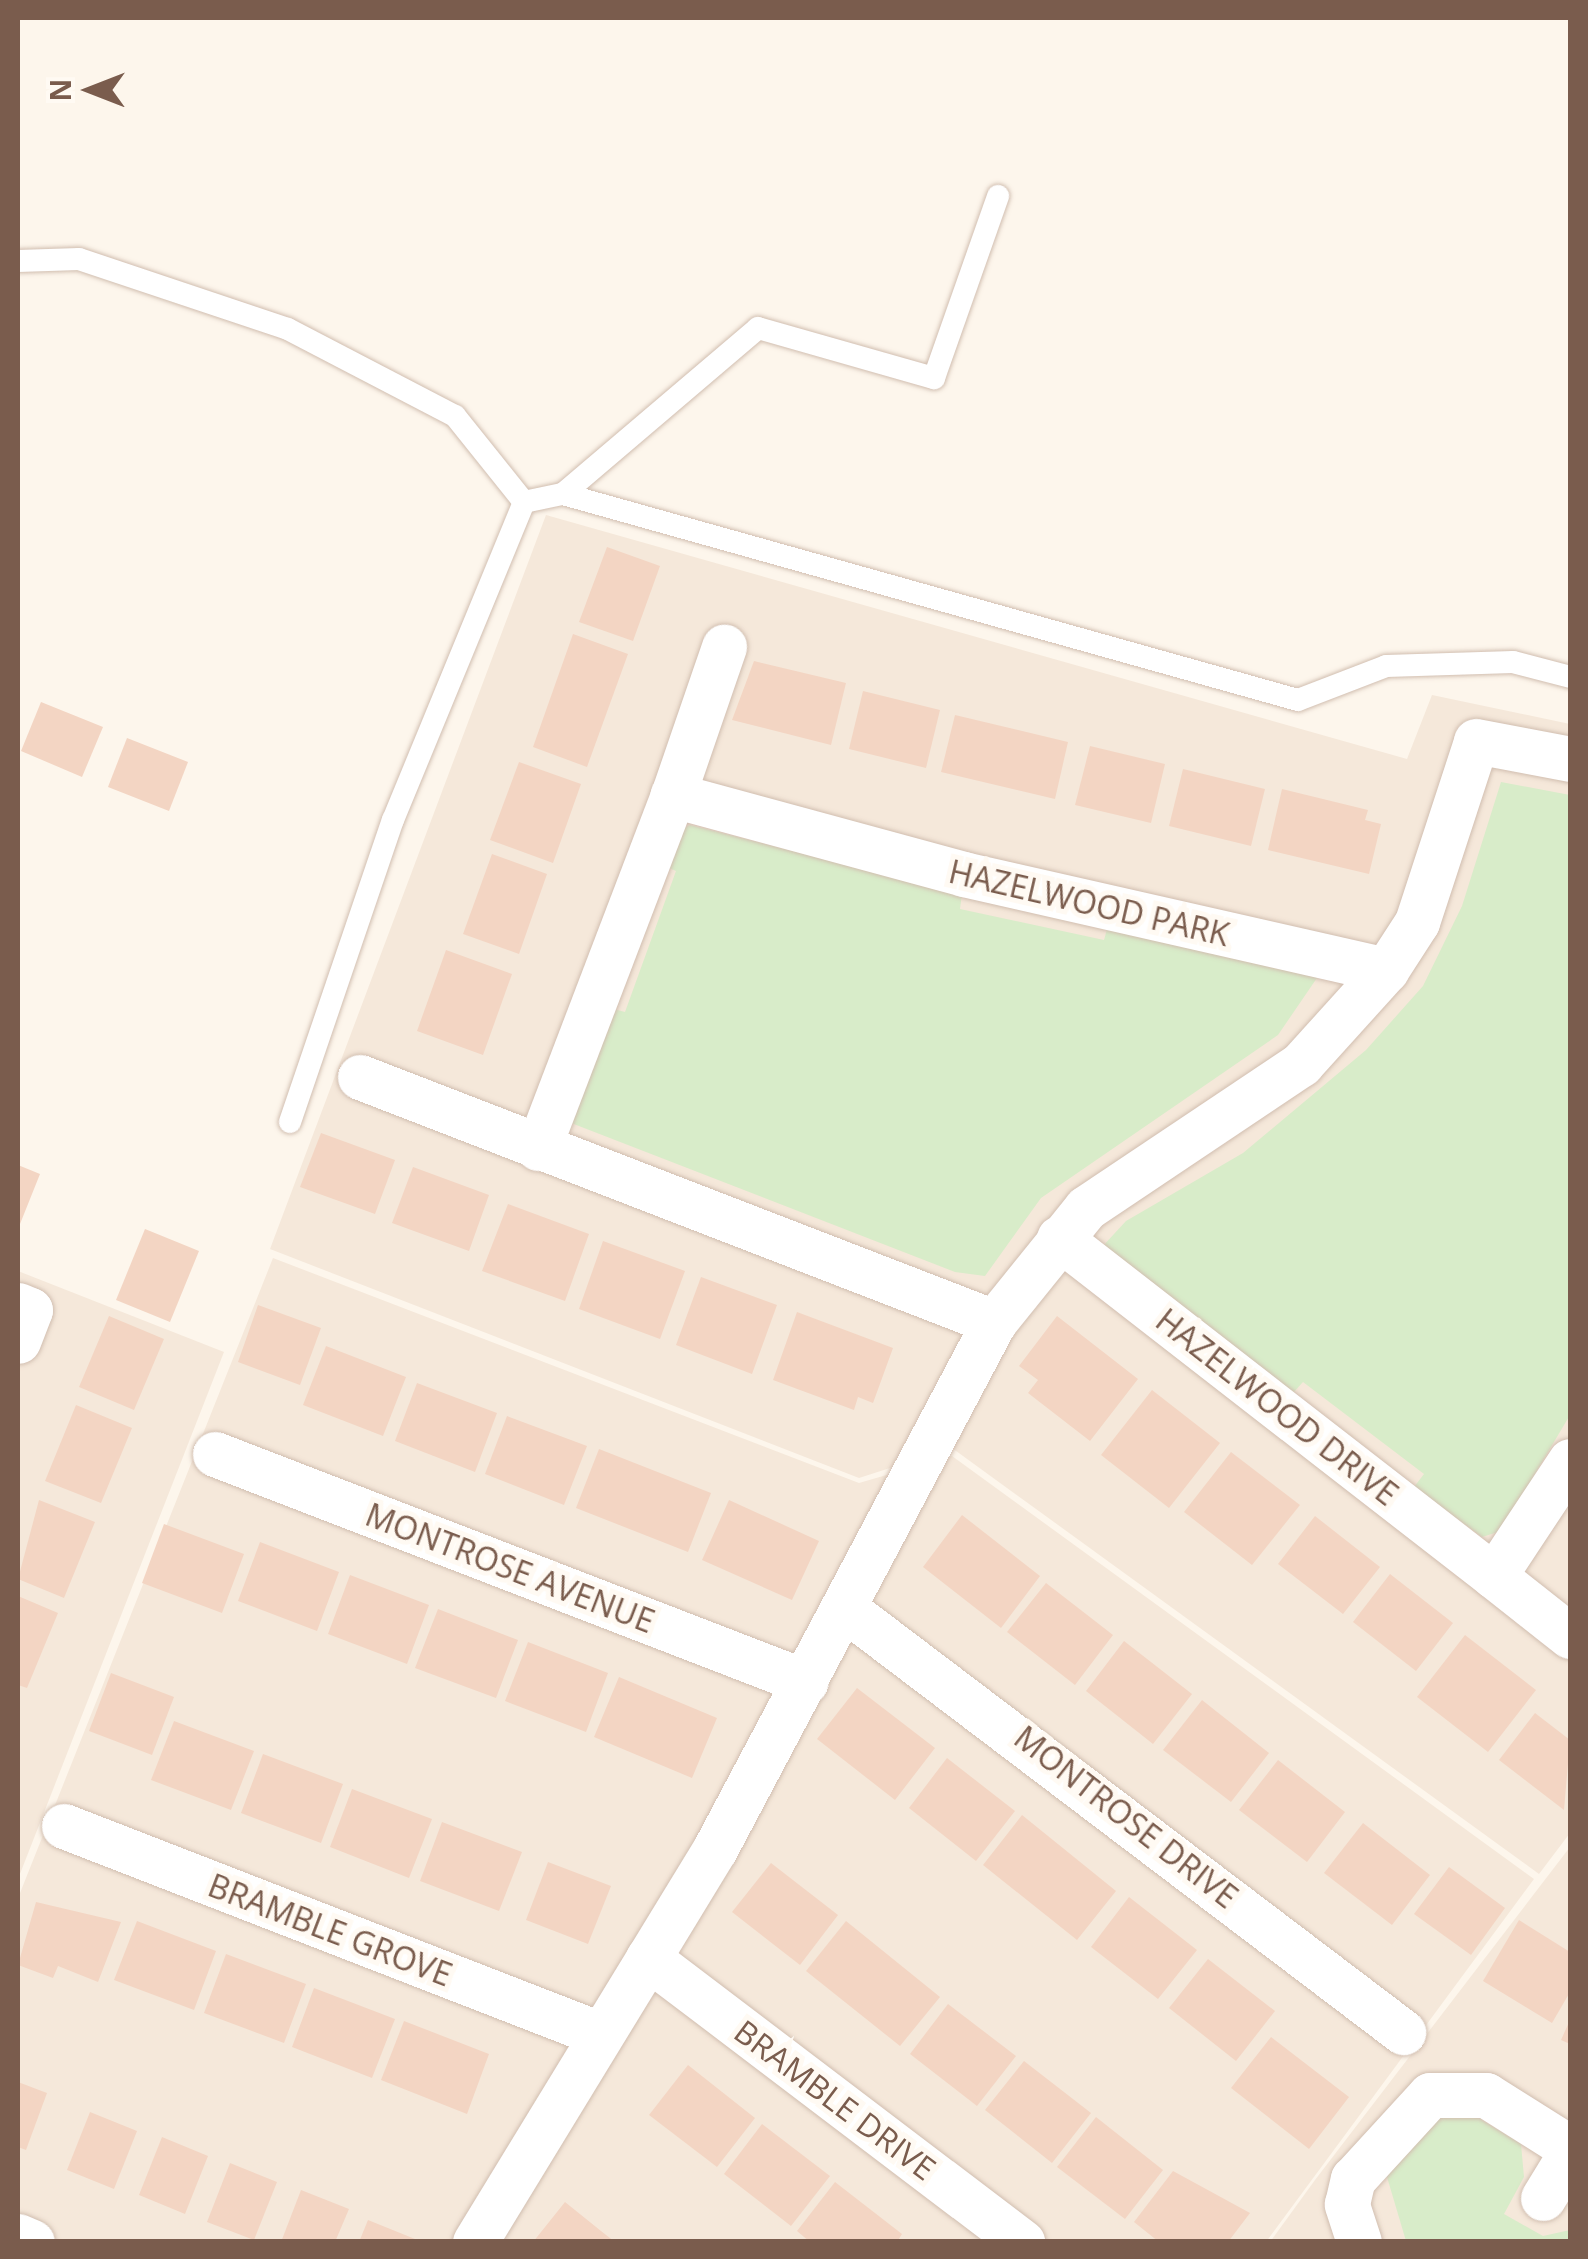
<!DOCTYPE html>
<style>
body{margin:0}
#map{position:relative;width:1588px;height:2259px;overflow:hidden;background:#fdf6ec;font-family:"Open Sans",sans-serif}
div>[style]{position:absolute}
.residential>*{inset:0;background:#f5e8da}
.green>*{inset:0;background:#d8ecc9}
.building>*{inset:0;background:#f3d5c3}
.roads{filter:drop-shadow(0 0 2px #d1beb0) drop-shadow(0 0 2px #d1beb0)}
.lane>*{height:22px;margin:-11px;padding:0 11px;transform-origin:11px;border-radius:11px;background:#fff}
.street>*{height:45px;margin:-22.5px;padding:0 22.5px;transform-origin:22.5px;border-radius:22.5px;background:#fff}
span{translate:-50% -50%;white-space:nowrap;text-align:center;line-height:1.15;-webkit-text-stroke:10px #fffaf3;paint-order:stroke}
.street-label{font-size:32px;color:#7a5c4d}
.frame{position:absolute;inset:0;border:20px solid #7a5c4d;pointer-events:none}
.north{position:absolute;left:40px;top:40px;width:100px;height:100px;-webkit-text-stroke:8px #fffaf3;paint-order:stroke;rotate:270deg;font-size:28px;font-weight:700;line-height:40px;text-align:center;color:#7a5c4d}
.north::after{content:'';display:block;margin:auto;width:35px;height:45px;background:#7a5c4d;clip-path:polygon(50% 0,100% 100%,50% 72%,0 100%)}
</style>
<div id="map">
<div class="residential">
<div style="clip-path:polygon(546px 515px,1407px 759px,1432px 695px,1570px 724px,1570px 1833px,1539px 1874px,952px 1448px,859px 1478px,270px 1249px)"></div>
<div style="clip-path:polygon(273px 1258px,859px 1483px,952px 1456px,1534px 1879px,1266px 2242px,18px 2241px,18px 1898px)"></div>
<div style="clip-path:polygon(18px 1271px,224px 1352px,18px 1879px)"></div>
<div style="clip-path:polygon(1570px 1847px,1570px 2241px,1270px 2242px,1315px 2180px)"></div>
</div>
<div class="green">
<div style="clip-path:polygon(1501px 782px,1570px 795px,1570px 1415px,1501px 1531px,1482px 1537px,1414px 1487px,1424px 1474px,1303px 1382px,1293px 1393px,1102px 1247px,1126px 1221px,1243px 1153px,1366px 1050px,1423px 986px,1462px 906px)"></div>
<div style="clip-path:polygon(690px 825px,962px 894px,960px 909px,1104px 940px,1108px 926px,1319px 975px,1278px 1035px,1041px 1198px,985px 1276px,955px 1272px,566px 1121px,610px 1008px,625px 1012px,676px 871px,664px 866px,677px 831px)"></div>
<div style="clip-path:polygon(1462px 2108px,1521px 2144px,1524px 2177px,1504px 2214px,1543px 2236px,1570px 2230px,1570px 2241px,1406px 2241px,1384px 2167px,1431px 2115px)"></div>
</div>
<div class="building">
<div style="clip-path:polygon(607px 547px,660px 566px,633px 641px,579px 622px)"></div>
<div style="clip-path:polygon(573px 634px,628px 654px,587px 767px,533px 747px)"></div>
<div style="clip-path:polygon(754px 661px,846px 683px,831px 745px,732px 720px)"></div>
<div style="clip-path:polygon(863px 691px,940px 710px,926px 768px,849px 749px)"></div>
<div style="clip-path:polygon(41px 702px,103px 727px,82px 777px,21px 751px)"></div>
<div style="clip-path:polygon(955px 715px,1068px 742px,1055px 799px,941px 772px)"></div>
<div style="clip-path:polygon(127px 738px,188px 762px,169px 811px,108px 787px)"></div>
<div style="clip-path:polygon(1090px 746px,1165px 764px,1151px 823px,1075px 805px)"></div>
<div style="clip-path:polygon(519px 762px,581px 784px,553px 863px,490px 840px)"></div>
<div style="clip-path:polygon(1183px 769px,1265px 789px,1251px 846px,1169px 826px)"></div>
<div style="clip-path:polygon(1282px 789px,1368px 810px,1365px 820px,1381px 824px,1369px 874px,1268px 850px)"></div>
<div style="clip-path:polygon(492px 854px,547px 874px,519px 954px,463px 934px)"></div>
<div style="clip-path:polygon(446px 950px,512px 974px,483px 1055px,417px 1031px)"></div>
<div style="clip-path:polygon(321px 1133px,395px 1160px,375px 1214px,300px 1187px)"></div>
<div style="clip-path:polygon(18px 1165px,40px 1174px,18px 1229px)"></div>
<div style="clip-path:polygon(413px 1167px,489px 1195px,469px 1251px,392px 1223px)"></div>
<div style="clip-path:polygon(508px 1204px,589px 1234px,565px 1301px,482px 1271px)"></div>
<div style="clip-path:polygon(145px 1229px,199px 1251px,170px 1322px,116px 1300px)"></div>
<div style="clip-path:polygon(603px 1241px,685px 1271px,660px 1339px,579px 1309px)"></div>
<div style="clip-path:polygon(701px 1277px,777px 1305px,752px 1374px,676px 1345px)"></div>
<div style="clip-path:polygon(258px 1305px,321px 1328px,300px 1385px,238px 1362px)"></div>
<div style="clip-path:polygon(797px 1312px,893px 1348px,873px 1403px,858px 1397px,854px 1410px,773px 1380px)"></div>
<div style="clip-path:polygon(109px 1316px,164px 1339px,134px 1410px,79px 1387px)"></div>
<div style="clip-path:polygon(1057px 1316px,1138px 1379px,1090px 1441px,1028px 1393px,1038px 1380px,1019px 1366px)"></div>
<div style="clip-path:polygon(326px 1346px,406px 1377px,383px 1436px,303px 1405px)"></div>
<div style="clip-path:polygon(417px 1383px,497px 1413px,475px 1472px,395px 1441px)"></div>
<div style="clip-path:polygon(1152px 1390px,1220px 1443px,1169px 1508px,1101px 1455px)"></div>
<div style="clip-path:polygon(76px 1405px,132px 1428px,101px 1503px,45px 1481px)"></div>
<div style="clip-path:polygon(507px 1416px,587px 1446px,564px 1505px,485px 1474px)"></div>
<div style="clip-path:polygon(599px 1449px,711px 1493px,688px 1552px,576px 1508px)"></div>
<div style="clip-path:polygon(1231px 1452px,1300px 1505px,1252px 1565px,1184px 1512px)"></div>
<div style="clip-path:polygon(39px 1500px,95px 1522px,64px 1598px,18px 1579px)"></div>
<div style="clip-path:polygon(729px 1500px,819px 1541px,792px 1600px,702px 1560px)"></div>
<div style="clip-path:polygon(962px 1515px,1040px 1576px,1001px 1628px,923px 1567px)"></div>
<div style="clip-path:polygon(1315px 1516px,1380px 1567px,1343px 1614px,1278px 1564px)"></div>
<div style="clip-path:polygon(164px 1524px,244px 1554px,222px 1613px,142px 1583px)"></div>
<div style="clip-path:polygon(260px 1542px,339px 1572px,317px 1631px,238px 1601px)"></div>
<div style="clip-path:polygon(1390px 1574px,1453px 1623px,1416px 1671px,1353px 1622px)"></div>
<div style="clip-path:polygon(350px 1575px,429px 1605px,407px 1664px,328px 1634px)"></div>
<div style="clip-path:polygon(1046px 1583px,1113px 1635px,1075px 1685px,1007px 1632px)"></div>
<div style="clip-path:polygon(18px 1596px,58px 1613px,27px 1688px,18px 1685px)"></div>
<div style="clip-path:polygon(438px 1609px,518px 1640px,496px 1698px,415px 1668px)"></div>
<div style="clip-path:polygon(1465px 1635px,1536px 1690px,1488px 1752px,1417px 1697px)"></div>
<div style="clip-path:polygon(1124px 1641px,1192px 1694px,1153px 1744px,1086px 1691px)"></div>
<div style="clip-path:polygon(528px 1642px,608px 1673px,586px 1732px,505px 1701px)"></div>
<div style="clip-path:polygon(111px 1673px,174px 1697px,152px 1755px,89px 1731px)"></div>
<div style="clip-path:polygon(619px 1677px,717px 1718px,692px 1778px,594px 1737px)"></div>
<div style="clip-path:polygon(857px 1688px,935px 1748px,895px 1800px,817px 1739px)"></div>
<div style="clip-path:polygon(1202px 1700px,1269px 1753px,1231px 1802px,1163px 1750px)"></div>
<div style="clip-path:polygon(1535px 1713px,1570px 1740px,1564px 1810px,1499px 1760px)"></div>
<div style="clip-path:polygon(174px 1721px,254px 1751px,231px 1810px,151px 1780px)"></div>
<div style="clip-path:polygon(263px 1754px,343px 1784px,321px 1843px,241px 1813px)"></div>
<div style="clip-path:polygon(947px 1758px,1015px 1811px,976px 1861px,909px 1808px)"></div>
<div style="clip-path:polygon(1278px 1760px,1345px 1812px,1307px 1862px,1239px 1810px)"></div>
<div style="clip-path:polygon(352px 1789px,432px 1819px,409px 1878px,330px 1847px)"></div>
<div style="clip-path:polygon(1022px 1815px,1116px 1891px,1077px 1940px,983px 1865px)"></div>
<div style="clip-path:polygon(442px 1822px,522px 1852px,499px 1911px,420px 1881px)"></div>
<div style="clip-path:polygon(1363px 1823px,1430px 1875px,1392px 1925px,1324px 1873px)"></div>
<div style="clip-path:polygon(548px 1862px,611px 1886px,588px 1944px,526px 1920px)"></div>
<div style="clip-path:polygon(771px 1863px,838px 1915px,800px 1965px,732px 1912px)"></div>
<div style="clip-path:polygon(1449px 1867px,1505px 1908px,1471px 1955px,1414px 1914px)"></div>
<div style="clip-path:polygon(1129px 1897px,1197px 1950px,1158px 1999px,1091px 1947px)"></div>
<div style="clip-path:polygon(36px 1902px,121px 1922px,98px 1982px,58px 1966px,53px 1978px,18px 1965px)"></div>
<div style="clip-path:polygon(1519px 1920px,1570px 1952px,1570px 1992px,1552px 2023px,1483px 1981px)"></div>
<div style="clip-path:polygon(137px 1921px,216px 1951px,194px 2010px,114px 1980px)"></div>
<div style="clip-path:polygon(846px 1921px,940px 1997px,900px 2046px,806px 1971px)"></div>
<div style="clip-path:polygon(226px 1954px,306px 1984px,284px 2043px,204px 2013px)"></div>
<div style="clip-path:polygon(1208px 1959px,1275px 2011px,1236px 2061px,1169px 2008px)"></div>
<div style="clip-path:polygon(314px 1988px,395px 2019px,372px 2078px,292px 2047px)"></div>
<div style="clip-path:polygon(948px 2004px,1016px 2056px,977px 2106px,910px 2054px)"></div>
<div style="clip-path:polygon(1570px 2020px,1570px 2044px,1561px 2040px)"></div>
<div style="clip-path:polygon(404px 2021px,489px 2054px,467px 2114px,381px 2080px)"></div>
<div style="clip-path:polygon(1271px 2037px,1349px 2097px,1309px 2149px,1231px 2088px)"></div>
<div style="clip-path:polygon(1024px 2061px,1091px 2113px,1052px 2163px,985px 2110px)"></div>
<div style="clip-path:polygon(688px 2065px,755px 2118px,717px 2167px,649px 2115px)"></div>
<div style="clip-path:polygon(18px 2082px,47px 2093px,26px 2150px,18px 2147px)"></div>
<div style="clip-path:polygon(90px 2112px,137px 2131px,114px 2189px,67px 2170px)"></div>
<div style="clip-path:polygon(1096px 2117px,1163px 2170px,1125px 2219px,1057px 2167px)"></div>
<div style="clip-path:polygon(762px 2124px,830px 2176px,791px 2226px,724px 2174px)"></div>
<div style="clip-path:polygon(162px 2137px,208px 2156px,185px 2214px,139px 2195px)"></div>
<div style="clip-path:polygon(230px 2163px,277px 2182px,254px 2240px,207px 2222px)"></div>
<div style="clip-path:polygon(1173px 2171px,1250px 2213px,1228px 2242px,1159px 2242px,1134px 2222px)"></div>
<div style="clip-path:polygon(835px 2182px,902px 2234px,897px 2242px,810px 2242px,797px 2231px)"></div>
<div style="clip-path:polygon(301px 2190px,349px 2209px,335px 2242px,281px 2242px)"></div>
<div style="clip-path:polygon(565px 2202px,601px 2231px,615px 2242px,533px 2242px)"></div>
<div style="clip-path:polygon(368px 2220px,415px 2239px,414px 2242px,359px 2242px)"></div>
</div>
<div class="roads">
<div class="lane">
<div style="left:18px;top:261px;width:61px;rotate:-1.9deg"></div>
<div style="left:79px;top:259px;width:220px;rotate:18.5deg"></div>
<div style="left:288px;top:329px;width:188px;rotate:27.5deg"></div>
<div style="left:455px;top:416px;width:110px;rotate:51.3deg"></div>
<div style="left:563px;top:494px;width:256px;rotate:-40.4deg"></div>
<div style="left:758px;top:328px;width:183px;rotate:15.9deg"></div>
<div style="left:934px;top:378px;width:193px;rotate:-70.6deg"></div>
<div style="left:524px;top:502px;width:40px;rotate:-12deg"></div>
<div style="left:563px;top:494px;width:763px;rotate:15.66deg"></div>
<div style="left:1298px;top:700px;width:94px;rotate:-21.1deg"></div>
<div style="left:1386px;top:666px;width:127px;rotate:-1.8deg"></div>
<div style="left:1513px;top:662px;width:59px;rotate:14.7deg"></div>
<div style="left:290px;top:1122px;width:319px;rotate:-71.2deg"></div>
<div style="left:393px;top:820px;width:344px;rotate:-67.6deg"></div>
</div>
<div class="street">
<div style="left:673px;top:795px;width:157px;rotate:-71deg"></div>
<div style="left:1386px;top:970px;width:57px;rotate:-57.1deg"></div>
<div style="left:1417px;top:922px;width:190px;rotate:-71.9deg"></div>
<div style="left:1476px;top:741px;width:96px;rotate:10.8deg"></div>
<div style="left:360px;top:1077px;width:680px;rotate:21.13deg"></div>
<div style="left:1059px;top:1238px;width:551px;rotate:37.85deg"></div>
<div style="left:1494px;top:1576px;width:138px;rotate:-56.5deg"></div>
<div style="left:18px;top:1305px;width:13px;rotate:23deg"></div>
<div style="left:30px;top:1310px;width:33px;rotate:111deg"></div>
<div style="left:215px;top:1454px;width:633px;rotate:21.1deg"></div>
<div style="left:1494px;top:1576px;width:97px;rotate:38.3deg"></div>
<div style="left:844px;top:1608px;width:702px;rotate:37.18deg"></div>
<div style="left:64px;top:1826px;width:572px;rotate:21.22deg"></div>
<div style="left:648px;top:1958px;width:470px;rotate:37.2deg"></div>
<div style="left:1543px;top:2198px;width:52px;rotate:-58.5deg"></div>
<div style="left:18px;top:2236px;width:15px;rotate:23deg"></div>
<div style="left:475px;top:2242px;width:460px;rotate:-58.6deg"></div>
<div style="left:715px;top:1849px;width:596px;rotate:-62.1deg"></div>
<div style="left:994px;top:1322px;width:146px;rotate:-51.1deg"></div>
<div style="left:1086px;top:1208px;width:259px;rotate:-33.8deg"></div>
<div style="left:1301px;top:1064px;width:127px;rotate:-47.9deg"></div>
<div style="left:1386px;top:970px;width:433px;rotate:-167.2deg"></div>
<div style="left:964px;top:874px;width:302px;rotate:-164.8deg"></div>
<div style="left:673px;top:795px;width:378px;rotate:110.9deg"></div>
<div style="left:1359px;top:2242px;width:40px;rotate:-108deg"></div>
<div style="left:1347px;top:2204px;width:26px;rotate:-77deg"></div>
<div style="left:1353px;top:2179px;width:114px;rotate:-47.5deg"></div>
<div style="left:1430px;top:2095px;width:56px"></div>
<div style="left:1486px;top:2095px;width:99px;rotate:32.2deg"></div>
</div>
</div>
<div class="street-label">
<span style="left:1089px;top:903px;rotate:13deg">HAZELWOOD PARK</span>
<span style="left:1277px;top:1407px;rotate:38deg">HAZELWOOD DRIVE</span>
<span style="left:510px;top:1568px;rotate:21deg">MONTROSE AVENUE</span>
<span style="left:1126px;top:1817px;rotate:38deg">MONTROSE DRIVE</span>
<span style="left:330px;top:1930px;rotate:21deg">BRAMBLE GROVE</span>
<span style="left:835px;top:2100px;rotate:37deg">BRAMBLE DRIVE</span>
</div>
<div class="frame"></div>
<div class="north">N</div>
</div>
